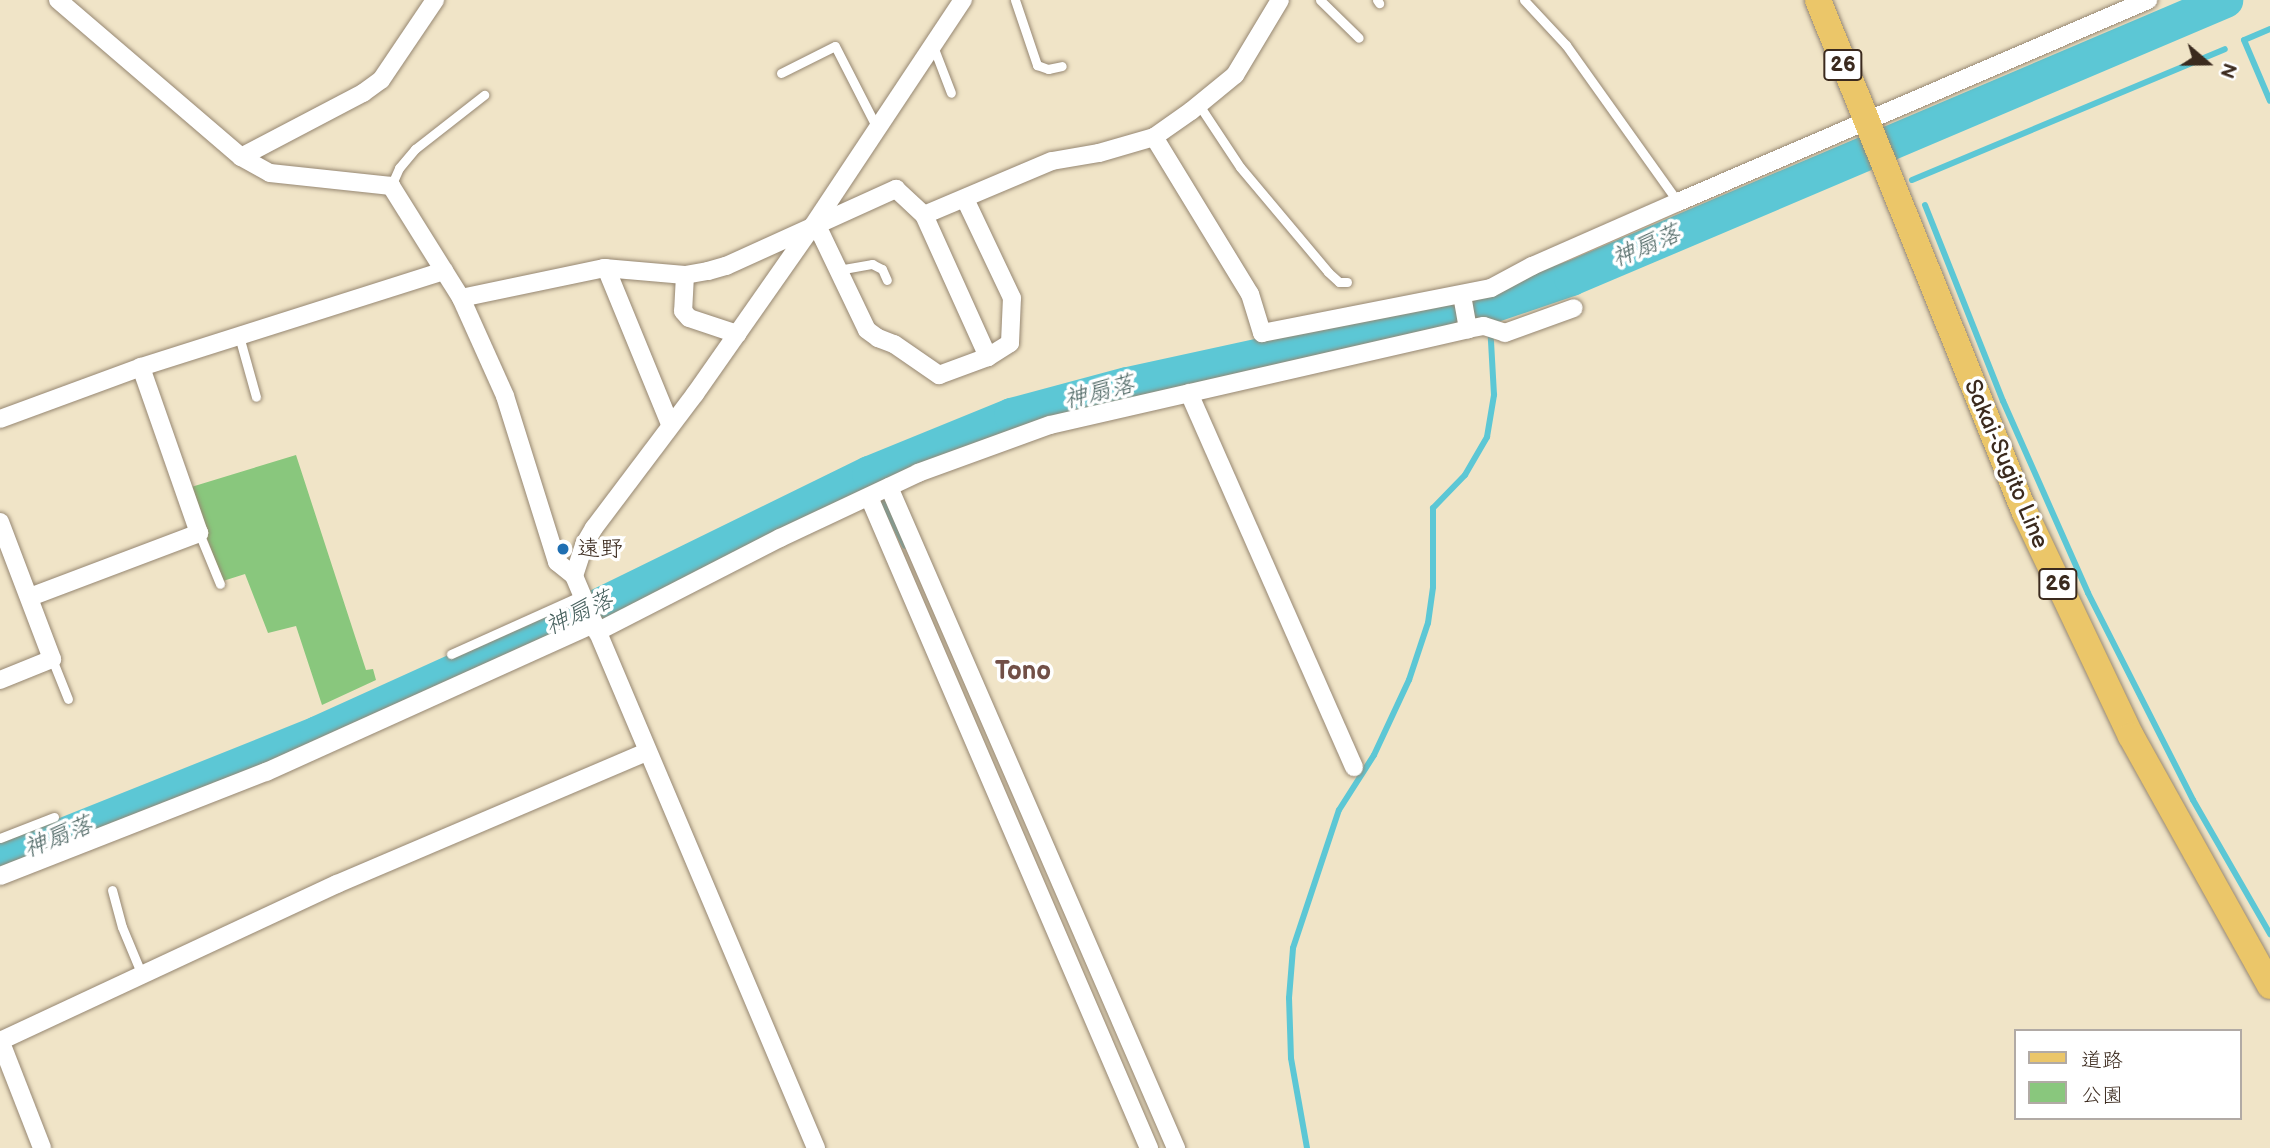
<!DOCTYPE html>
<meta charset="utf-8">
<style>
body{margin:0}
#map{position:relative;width:2270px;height:1148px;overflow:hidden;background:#f0e4c7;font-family:"Balsamiq Sans","Klee One",sans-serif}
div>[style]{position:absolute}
.green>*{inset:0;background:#89c77d}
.stream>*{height:6px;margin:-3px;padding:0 3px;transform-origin:3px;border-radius:3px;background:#5cc7d5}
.river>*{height:35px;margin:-17.5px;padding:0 17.5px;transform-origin:17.5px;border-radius:17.5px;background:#5cc7d5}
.roads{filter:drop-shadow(0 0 2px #968772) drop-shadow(0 0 2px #968772)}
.service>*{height:9px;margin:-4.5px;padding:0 4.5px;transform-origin:4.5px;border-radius:4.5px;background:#fff}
.minor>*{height:18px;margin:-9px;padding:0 9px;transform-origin:9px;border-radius:9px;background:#fff}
.primary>*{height:26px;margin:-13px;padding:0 13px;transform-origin:13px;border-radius:13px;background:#ebc669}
.dots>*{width:19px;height:19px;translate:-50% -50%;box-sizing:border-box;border:4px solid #fff;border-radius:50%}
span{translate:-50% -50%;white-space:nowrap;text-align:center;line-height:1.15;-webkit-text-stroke:7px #fff;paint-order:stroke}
.shield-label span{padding:2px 5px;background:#fff;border:2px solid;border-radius:5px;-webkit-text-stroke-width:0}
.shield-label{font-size:21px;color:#3b2a1e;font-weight:700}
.street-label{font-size:23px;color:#3b2a1e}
.poi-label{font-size:23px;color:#3b2a1e}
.left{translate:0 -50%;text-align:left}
.water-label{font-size:24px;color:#47615e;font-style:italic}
.quarter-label{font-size:26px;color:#725047;font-weight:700}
.legend{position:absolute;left:2014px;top:1029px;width:228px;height:91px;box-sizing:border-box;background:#fff;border:2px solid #b1aaa5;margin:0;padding:9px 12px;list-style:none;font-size:21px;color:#3b2a1e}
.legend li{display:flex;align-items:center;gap:14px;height:35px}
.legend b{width:35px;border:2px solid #b1aaa5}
.north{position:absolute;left:2172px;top:28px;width:70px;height:70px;-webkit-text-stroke:5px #fff;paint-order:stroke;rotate:110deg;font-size:19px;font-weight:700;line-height:28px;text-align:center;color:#3b2a1e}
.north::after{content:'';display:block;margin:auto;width:24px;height:32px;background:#3b2a1e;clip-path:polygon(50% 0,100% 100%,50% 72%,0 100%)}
</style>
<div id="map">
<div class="green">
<div style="clip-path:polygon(296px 455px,366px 670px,373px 669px,376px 680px,322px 705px,296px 626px,268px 633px,245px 574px,223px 581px,188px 488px)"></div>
</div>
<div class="stream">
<div style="left:2270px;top:29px;width:28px;rotate:157deg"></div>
<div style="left:2244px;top:40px;width:66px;rotate:66.9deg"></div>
<div style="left:1912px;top:180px;width:339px;rotate:-22.7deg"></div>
<div style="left:1925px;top:205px;width:211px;rotate:68.3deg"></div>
<div style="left:2003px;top:401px;width:210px;rotate:66.1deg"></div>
<div style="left:2088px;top:593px;width:232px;rotate:63.1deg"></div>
<div style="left:2193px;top:800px;width:155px;rotate:60.1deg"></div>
<div style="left:869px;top:473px;width:81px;rotate:63.7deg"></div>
<div style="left:1307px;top:1148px;width:91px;rotate:-100.1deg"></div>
<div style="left:1291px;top:1058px;width:60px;rotate:-91.9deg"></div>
<div style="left:1289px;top:998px;width:50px;rotate:-85.4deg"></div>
<div style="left:1293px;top:948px;width:145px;rotate:-71.6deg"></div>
<div style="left:1339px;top:810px;width:65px;rotate:-57.5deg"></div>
<div style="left:1374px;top:755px;width:83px;rotate:-65deg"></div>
<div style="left:1409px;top:680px;width:60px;rotate:-71.6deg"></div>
<div style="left:1428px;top:623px;width:36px;rotate:-82deg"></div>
<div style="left:1433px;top:587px;width:79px;rotate:-90deg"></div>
<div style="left:1433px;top:508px;width:46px;rotate:-45.9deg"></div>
<div style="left:1465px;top:475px;width:44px;rotate:-59.9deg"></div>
<div style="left:1487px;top:437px;width:43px;rotate:-80.5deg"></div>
<div style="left:1494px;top:395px;width:89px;rotate:-93.2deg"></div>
</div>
<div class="river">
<div style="left:0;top:860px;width:341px;rotate:-21.8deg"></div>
<div style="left:317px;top:733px;width:303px;rotate:-24.4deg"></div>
<div style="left:593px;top:608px;width:307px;rotate:-26.1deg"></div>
<div style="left:869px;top:473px;width:153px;rotate:-22.2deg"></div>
<div style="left:1011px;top:415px;width:120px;rotate:-15deg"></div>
<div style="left:1127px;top:384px;width:370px;rotate:-12.2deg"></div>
<div style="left:1489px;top:306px;width:87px;rotate:-18.9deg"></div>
<div style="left:1571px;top:278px;width:711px;rotate:-23.03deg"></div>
</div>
<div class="roads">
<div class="service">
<div style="left:1015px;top:0;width:69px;rotate:71.3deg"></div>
<div style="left:1037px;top:65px;width:12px;rotate:20deg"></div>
<div style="left:1048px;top:69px;width:14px;rotate:-12deg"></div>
<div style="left:1320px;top:0;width:54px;rotate:44.3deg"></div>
<div style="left:1377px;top:0;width:4px;rotate:56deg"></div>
<div style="left:1524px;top:0;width:62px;rotate:47deg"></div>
<div style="left:1566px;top:45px;width:193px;rotate:54.5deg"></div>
<div style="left:933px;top:46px;width:50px;rotate:69deg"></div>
<div style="left:781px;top:73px;width:60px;rotate:-26.6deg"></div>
<div style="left:835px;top:46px;width:92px;rotate:62.9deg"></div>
<div style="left:1199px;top:105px;width:74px;rotate:56.5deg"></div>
<div style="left:1240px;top:167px;width:137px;rotate:50deg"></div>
<div style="left:1328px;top:272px;width:15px;rotate:42deg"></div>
<div style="left:1339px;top:282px;width:8px"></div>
<div style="left:391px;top:186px;width:20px;rotate:-66deg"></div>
<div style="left:399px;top:168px;width:25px;rotate:-50deg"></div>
<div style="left:415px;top:149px;width:88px;rotate:-38deg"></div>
<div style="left:838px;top:270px;width:35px;rotate:-10deg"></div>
<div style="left:872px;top:264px;width:11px;rotate:27deg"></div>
<div style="left:882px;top:269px;width:12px;rotate:66deg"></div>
<div style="left:239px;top:336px;width:63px;rotate:74.4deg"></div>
<div style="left:199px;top:533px;width:55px;rotate:67.6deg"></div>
<div style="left:451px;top:654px;width:144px;rotate:-24.2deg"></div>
<div style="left:52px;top:659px;width:43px;rotate:68.2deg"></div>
<div style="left:0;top:838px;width:58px;rotate:-21.3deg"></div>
<div style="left:112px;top:890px;width:38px;rotate:75deg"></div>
<div style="left:122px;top:927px;width:52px;rotate:67.4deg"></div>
</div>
<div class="minor">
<div style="left:58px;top:0;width:241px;rotate:40.6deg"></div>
<div style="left:241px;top:157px;width:33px;rotate:29deg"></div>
<div style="left:270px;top:173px;width:122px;rotate:6.1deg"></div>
<div style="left:391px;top:186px;width:132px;rotate:58deg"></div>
<div style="left:461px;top:298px;width:107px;rotate:65.8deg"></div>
<div style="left:505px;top:396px;width:174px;rotate:72.6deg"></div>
<div style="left:557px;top:562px;width:22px;rotate:39deg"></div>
<div style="left:1154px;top:137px;width:184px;rotate:58.6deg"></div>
<div style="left:1250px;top:294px;width:41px;rotate:72.9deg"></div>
<div style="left:1262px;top:333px;width:233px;rotate:-11.1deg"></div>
<div style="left:1491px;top:288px;width:47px;rotate:-28.2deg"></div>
<div style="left:1532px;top:266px;width:159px;rotate:-23.7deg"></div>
<div style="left:1678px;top:202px;width:512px;rotate:-23.26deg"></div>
<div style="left:241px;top:157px;width:138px;rotate:-27.7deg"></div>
<div style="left:363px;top:93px;width:22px;rotate:-36deg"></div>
<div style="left:381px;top:80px;width:97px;rotate:-56deg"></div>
<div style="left:924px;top:215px;width:156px;rotate:65.7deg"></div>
<div style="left:812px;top:227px;width:11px;rotate:38deg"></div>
<div style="left:821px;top:234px;width:106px;rotate:64.4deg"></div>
<div style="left:867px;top:330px;width:14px;rotate:36deg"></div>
<div style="left:878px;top:338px;width:17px;rotate:21deg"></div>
<div style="left:894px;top:344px;width:55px;rotate:34.6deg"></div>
<div style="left:939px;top:375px;width:52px;rotate:-20.2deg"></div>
<div style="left:988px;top:357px;width:26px;rotate:-32deg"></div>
<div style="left:1010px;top:343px;width:45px;rotate:-87.5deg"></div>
<div style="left:1012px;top:298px;width:110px;rotate:-115.4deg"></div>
<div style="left:606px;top:268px;width:169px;rotate:67.7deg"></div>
<div style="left:685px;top:275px;width:36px;rotate:93deg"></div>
<div style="left:683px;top:311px;width:9px;rotate:49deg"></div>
<div style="left:689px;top:318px;width:51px;rotate:18.4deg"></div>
<div style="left:1462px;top:295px;width:35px;rotate:80deg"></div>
<div style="left:461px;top:298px;width:146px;rotate:-11.8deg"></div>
<div style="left:604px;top:268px;width:81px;rotate:4.9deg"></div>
<div style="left:685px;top:275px;width:23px;rotate:-10deg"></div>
<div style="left:708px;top:271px;width:19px;rotate:-16deg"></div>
<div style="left:726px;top:266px;width:187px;rotate:-24.4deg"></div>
<div style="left:896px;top:189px;width:38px;rotate:43deg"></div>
<div style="left:924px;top:215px;width:139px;rotate:-22.9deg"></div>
<div style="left:1052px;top:161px;width:48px;rotate:-9.7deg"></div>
<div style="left:1099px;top:153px;width:57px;rotate:-16.2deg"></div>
<div style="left:1154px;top:137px;width:45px;rotate:-35.1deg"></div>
<div style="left:1191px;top:111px;width:57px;rotate:-39.3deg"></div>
<div style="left:1235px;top:75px;width:87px;rotate:-59deg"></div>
<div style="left:1189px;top:393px;width:409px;rotate:66.2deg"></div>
<div style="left:0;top:419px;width:150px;rotate:-20.2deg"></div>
<div style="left:141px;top:367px;width:318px;rotate:-17.6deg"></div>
<div style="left:889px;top:487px;width:721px;rotate:66.53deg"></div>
<div style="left:869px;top:497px;width:709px;rotate:66.73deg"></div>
<div style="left:0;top:522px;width:147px;rotate:69.2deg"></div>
<div style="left:52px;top:659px;width:56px;rotate:158deg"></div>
<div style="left:30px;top:597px;width:181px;rotate:-20.7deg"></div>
<div style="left:199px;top:533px;width:176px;rotate:-109.3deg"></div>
<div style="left:597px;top:632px;width:206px;rotate:-27.2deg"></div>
<div style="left:780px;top:538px;width:153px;rotate:-25.2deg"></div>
<div style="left:918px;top:473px;width:140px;rotate:-20deg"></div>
<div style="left:1050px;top:425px;width:429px;rotate:-12.9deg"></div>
<div style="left:1468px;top:329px;width:16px;rotate:-11deg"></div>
<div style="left:1484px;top:326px;width:22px;rotate:18deg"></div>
<div style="left:1505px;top:333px;width:73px;rotate:-19.9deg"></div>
<div style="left:0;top:876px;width:286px;rotate:-21.4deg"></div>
<div style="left:266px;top:772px;width:360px;rotate:-24.3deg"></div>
<div style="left:0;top:1040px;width:116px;rotate:68.7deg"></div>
<div style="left:0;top:1041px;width:372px;rotate:-25deg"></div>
<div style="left:337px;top:884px;width:337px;rotate:-23.1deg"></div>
<div style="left:816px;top:1148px;width:621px;rotate:-112.93deg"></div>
<div style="left:574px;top:576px;width:33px;rotate:-72deg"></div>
<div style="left:584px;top:545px;width:20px;rotate:-60deg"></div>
<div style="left:594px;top:528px;width:168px;rotate:-53deg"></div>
<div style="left:695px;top:394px;width:204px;rotate:-55deg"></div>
<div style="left:812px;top:227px;width:273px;rotate:-56.4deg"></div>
</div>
<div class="primary">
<div style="left:1818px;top:0;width:553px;rotate:68.03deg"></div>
<div style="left:2025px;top:513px;width:247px;rotate:64.6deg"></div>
<div style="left:2131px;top:736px;width:286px;rotate:60.9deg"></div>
</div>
</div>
<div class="dots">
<div style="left:563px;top:549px;background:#1f6fb2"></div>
</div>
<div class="shield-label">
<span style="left:1843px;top:65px">26</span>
<span style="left:2058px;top:584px">26</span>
</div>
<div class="street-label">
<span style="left:2006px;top:464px;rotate:67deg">Sakai-Sugito Line</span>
</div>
<div class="poi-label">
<span class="left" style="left:577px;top:549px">遠野</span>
</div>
<div class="water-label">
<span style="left:1646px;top:246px;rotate:-23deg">神扇落</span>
<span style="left:1099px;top:392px;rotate:-14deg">神扇落</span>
<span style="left:579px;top:613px;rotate:-25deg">神扇落</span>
<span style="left:58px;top:837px;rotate:-22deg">神扇落</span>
</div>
<div class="quarter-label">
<span style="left:1023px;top:672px">Tono</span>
</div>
<ul class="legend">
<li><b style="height:9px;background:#ebc669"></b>道路</li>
<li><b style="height:19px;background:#89c77d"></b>公園</li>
</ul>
<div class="north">N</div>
</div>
